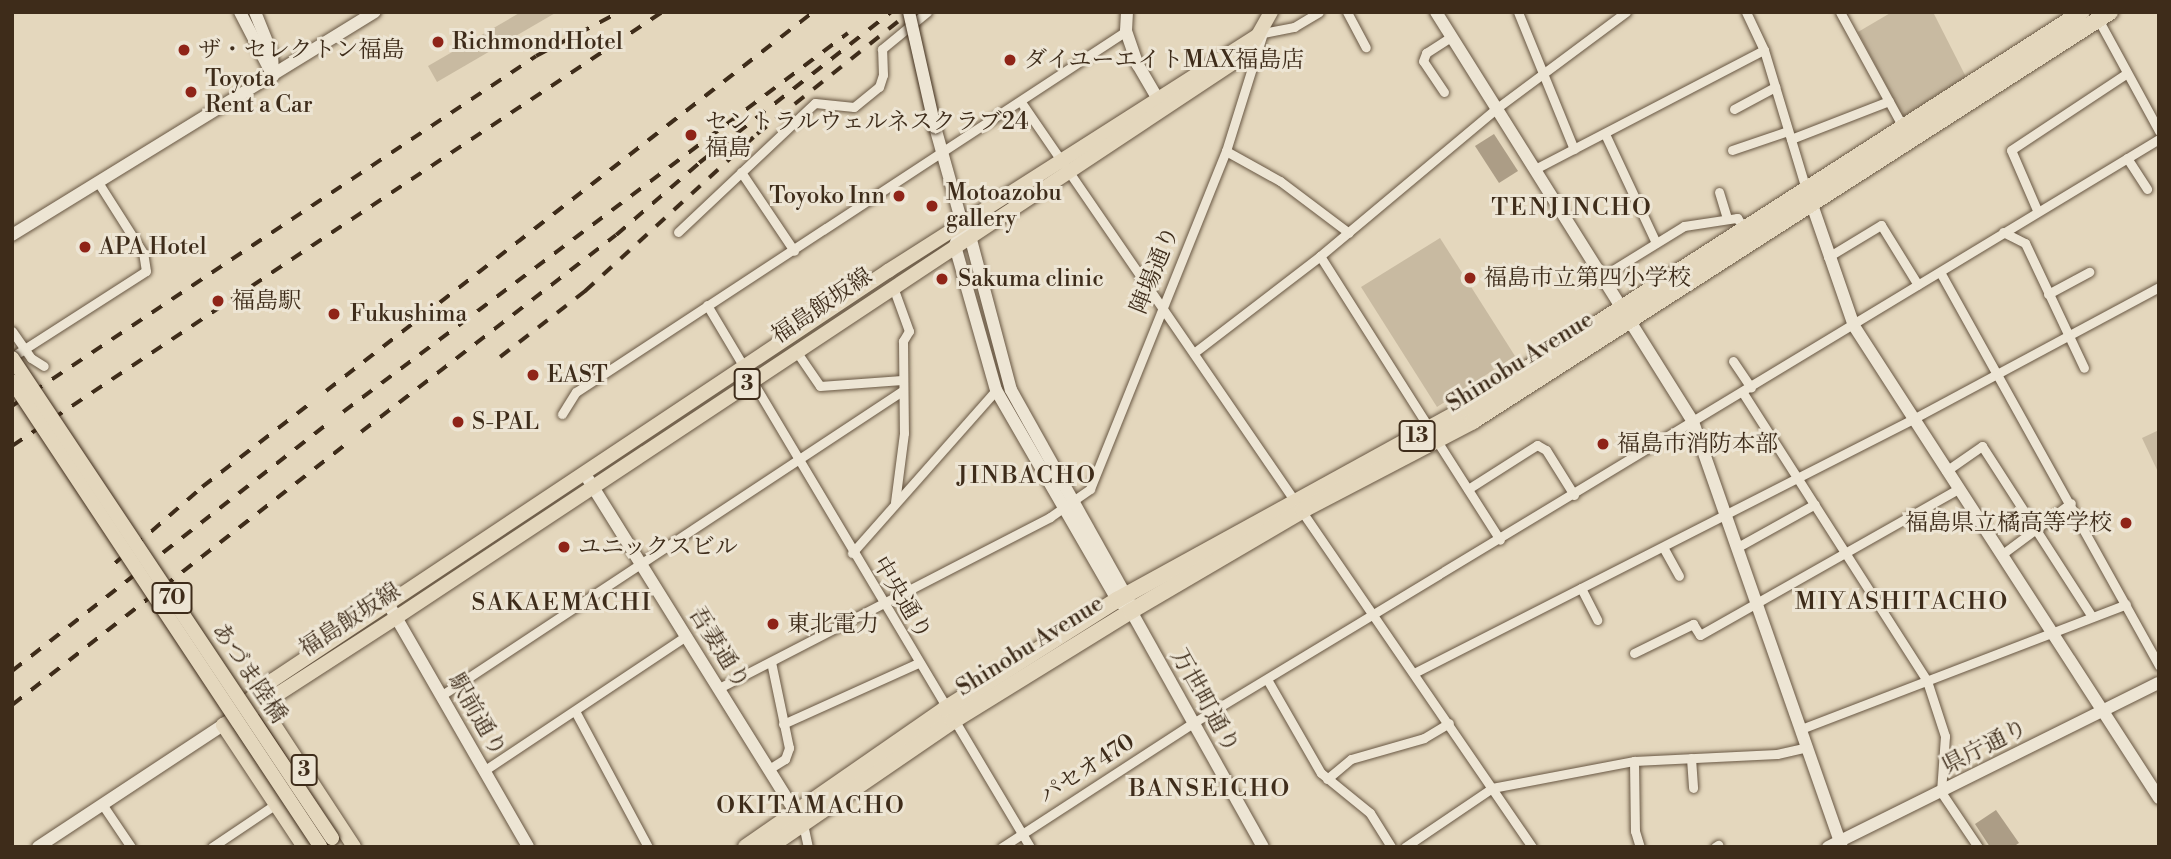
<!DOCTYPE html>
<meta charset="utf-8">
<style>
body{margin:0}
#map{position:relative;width:2171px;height:859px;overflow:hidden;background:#e4d7bd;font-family:"Libre Bodoni","Noto Serif JP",serif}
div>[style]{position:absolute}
.green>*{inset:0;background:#c8baa1}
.water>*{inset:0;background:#ac9d86}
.roads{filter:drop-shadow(0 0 2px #685743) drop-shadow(0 0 2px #685743)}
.street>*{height:9px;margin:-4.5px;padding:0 4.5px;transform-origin:4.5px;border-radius:4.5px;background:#ede5d4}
.secondary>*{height:12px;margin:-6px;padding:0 6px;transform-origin:6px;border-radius:6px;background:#ede5d4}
.primary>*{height:14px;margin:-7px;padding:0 7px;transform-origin:7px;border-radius:7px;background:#e4d7bd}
.highway>*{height:16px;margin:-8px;padding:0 8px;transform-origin:8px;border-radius:8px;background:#e4d7bd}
.rail>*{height:3.5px;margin-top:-1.75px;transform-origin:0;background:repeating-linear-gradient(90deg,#3e2c1a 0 12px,transparent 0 24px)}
.bridges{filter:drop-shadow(0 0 2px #3e2c1a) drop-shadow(0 0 2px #3e2c1a)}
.secondary-bridge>*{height:12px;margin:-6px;padding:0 6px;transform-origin:6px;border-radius:6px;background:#ede5d4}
.primary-bridge>*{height:14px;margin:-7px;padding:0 7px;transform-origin:7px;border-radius:7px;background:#e4d7bd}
.dots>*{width:19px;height:19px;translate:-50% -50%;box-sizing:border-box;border:4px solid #ede5d4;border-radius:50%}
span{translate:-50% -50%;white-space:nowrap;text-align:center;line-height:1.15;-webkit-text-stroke:6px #ede5d4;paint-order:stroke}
.shield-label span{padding:2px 5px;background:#ede5d4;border:2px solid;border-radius:5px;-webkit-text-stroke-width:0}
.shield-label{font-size:21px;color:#3e2c1a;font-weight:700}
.poi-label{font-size:23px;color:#3e2c1a}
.left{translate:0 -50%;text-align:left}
.right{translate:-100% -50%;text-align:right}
.street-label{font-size:23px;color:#3e2c1a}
.neighbourhood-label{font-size:24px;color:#3e2c1a;letter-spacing:2px}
.frame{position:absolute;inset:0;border:14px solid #3e2c1a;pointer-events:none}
</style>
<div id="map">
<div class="green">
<div style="clip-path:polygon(521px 12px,557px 12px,437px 82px,428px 66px)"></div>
<div style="clip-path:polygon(1892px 12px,1933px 12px,1966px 77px,1903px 117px,1858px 32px)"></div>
<div style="clip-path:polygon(1440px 238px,1515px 356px,1437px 407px,1361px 287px)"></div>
<div style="clip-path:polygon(2159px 430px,2159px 474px,2142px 438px)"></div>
</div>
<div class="water">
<div style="clip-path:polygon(1494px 134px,1518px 171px,1499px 183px,1475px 146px)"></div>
<div style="clip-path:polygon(1996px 810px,2019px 843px,2013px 847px,1990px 847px,1975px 824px)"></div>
</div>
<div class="roads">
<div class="street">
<div style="left:1347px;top:12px;width:40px;rotate:62deg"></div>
<div style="left:1518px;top:12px;width:148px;rotate:67.8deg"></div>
<div style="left:1746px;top:12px;width:42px;rotate:64.7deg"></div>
<div style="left:1764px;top:50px;width:148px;rotate:73.2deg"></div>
<div style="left:1840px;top:12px;width:131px;rotate:61.3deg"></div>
<div style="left:2098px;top:19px;width:128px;rotate:61.4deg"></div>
<div style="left:1444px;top:92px;width:37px;rotate:-124deg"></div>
<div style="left:1423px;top:61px;width:9px;rotate:-69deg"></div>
<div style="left:1426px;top:53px;width:30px;rotate:-33deg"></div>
<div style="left:1021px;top:102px;width:903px;rotate:55.55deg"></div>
<div style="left:1734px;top:109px;width:47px;rotate:-28.2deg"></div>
<div style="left:1605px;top:134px;width:120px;rotate:64.9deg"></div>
<div style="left:1791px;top:139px;width:105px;rotate:-21.2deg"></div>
<div style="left:1732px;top:150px;width:59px;rotate:-18.7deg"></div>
<div style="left:1226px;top:151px;width:62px;rotate:29.1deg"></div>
<div style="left:1280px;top:181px;width:86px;rotate:37deg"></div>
<div style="left:2127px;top:158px;width:37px;rotate:57deg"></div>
<div style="left:1535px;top:169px;width:258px;rotate:-27.5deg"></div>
<div style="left:741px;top:172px;width:95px;rotate:56.1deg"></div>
<div style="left:1719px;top:192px;width:27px;rotate:73deg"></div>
<div style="left:2037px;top:210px;width:65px;rotate:-113.4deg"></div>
<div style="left:2011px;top:150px;width:138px;rotate:-33.5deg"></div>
<div style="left:678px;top:232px;width:188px;rotate:-43.3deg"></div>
<div style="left:815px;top:103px;width:39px;rotate:6deg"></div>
<div style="left:854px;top:107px;width:32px;rotate:-39deg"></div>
<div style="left:879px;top:87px;width:13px;rotate:-72deg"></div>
<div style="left:883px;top:75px;width:26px;rotate:-92deg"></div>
<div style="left:882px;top:49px;width:58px;rotate:-39.4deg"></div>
<div style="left:2003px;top:232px;width:25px;rotate:27deg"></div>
<div style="left:2025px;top:243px;width:138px;rotate:64.7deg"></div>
<div style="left:1320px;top:256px;width:205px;rotate:57.6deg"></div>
<div style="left:1828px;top:257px;width:62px;rotate:-31.1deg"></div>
<div style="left:1881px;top:225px;width:70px;rotate:58.3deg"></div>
<div style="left:1940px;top:272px;width:451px;rotate:60.9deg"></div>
<div style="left:1603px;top:276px;width:95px;rotate:-31.7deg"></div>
<div style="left:1684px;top:226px;width:54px;rotate:-8.6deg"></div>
<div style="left:1737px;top:218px;width:14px;rotate:54deg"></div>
<div style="left:893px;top:287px;width:47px;rotate:70deg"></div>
<div style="left:909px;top:331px;width:12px;rotate:121deg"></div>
<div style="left:903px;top:341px;width:92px;rotate:89.4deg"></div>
<div style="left:904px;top:433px;width:70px;rotate:97.4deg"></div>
<div style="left:2048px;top:294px;width:47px;rotate:-28.2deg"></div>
<div style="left:707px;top:305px;width:631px;rotate:59.21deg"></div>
<div style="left:12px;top:331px;width:33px;rotate:55deg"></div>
<div style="left:31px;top:358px;width:15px;rotate:32deg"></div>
<div style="left:796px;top:351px;width:42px;rotate:55.6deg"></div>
<div style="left:820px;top:386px;width:82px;rotate:-4.2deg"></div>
<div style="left:1195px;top:352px;width:158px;rotate:-37.5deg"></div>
<div style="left:1320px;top:256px;width:231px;rotate:-39.9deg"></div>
<div style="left:1497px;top:108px;width:161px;rotate:-36.7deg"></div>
<div style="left:12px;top:357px;width:159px;rotate:-32.7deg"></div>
<div style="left:146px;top:271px;width:18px;rotate:-99deg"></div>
<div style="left:143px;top:253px;width:84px;rotate:-122.4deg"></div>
<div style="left:1733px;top:361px;width:32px;rotate:56deg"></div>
<div style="left:1743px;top:393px;width:342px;rotate:57.4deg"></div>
<div style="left:1927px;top:681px;width:58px;rotate:71.9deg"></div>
<div style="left:1945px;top:736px;width:56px;rotate:94.1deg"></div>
<div style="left:1941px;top:792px;width:66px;rotate:56.1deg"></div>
<div style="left:562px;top:414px;width:26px;rotate:-58deg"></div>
<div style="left:576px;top:392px;width:658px;rotate:-33.28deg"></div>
<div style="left:1437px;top:441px;width:117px;rotate:57.5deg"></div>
<div style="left:1946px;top:471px;width:44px;rotate:-34.8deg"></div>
<div style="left:1982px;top:446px;width:203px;rotate:57.2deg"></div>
<div style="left:1468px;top:489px;width:82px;rotate:-32.5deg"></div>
<div style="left:1537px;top:445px;width:10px;rotate:29deg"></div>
<div style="left:1546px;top:450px;width:53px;rotate:58.1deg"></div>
<div style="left:1663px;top:547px;width:33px;rotate:61deg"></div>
<div style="left:1736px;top:548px;width:90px;rotate:-29.1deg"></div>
<div style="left:852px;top:553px;width:217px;rotate:-48.5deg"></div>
<div style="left:2001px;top:555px;width:87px;rotate:-36.6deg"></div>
<div style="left:1581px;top:588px;width:36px;rotate:63deg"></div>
<div style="left:1634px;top:653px;width:66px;rotate:-26.2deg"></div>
<div style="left:1693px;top:624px;width:13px;rotate:58deg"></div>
<div style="left:1700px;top:635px;width:296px;rotate:-29.5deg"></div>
<div style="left:1414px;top:673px;width:560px;rotate:-26.98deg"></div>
<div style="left:1913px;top:419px;width:279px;rotate:-28.2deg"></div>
<div style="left:1268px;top:681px;width:106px;rotate:60.1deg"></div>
<div style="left:1321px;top:773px;width:63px;rotate:39.2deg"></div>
<div style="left:1370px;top:813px;width:40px;rotate:58deg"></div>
<div style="left:719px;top:688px;width:373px;rotate:-27.3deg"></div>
<div style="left:1050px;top:517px;width:49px;rotate:-35deg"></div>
<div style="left:1090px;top:489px;width:364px;rotate:-68.1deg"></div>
<div style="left:1226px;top:151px;width:124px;rotate:-72.6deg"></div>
<div style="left:1263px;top:33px;width:32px;rotate:-11deg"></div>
<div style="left:1294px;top:27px;width:29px;rotate:-31deg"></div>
<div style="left:442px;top:695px;width:551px;rotate:-33.46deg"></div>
<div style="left:575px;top:711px;width:154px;rotate:61.8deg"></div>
<div style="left:783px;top:724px;width:148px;rotate:-24.3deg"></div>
<div style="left:1801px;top:729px;width:348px;rotate:-21deg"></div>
<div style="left:1691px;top:758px;width:30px;rotate:86deg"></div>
<div style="left:1634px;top:761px;width:70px;rotate:89.2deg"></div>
<div style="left:1635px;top:831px;width:17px;rotate:73deg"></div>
<div style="left:769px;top:769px;width:19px;rotate:-32deg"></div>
<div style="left:785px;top:759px;width:12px;rotate:-70deg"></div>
<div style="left:789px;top:748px;width:88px;rotate:-101.8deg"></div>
<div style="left:485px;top:770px;width:242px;rotate:-33.7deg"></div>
<div style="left:1327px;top:779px;width:31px;rotate:-40deg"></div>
<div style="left:1351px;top:759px;width:76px;rotate:-16deg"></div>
<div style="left:1424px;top:738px;width:29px;rotate:-31deg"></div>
<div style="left:102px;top:804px;width:52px;rotate:56deg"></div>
<div style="left:803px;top:824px;width:24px;rotate:78deg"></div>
<div style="left:212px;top:847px;width:77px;rotate:-33.9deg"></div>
<div style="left:1002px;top:847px;width:228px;rotate:-33deg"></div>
<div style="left:1193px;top:723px;width:1129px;rotate:-31.16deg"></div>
<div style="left:1405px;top:847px;width:105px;rotate:-34.1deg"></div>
<div style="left:1492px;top:788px;width:145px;rotate:-10.8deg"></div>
<div style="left:1634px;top:761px;width:143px;rotate:-2.8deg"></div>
<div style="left:1777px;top:754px;width:31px;rotate:-13deg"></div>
<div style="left:1715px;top:847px;width:4px;rotate:-34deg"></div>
</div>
<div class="secondary">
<div style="left:240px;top:12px;width:72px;rotate:62.7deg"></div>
<div style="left:255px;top:12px;width:45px;rotate:68deg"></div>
<div style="left:272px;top:54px;width:21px;rotate:87deg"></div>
<div style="left:1127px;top:12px;width:19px;rotate:93deg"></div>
<div style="left:1126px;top:31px;width:36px;rotate:71deg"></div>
<div style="left:1138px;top:65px;width:48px;rotate:59.7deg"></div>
<div style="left:1436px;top:12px;width:484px;rotate:57.9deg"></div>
<div style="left:1693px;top:422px;width:450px;rotate:70.7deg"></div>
<div style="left:935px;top:127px;width:100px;rotate:74.3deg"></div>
<div style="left:962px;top:223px;width:15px;rotate:58deg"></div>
<div style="left:970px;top:236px;width:159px;rotate:75.1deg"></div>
<div style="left:1011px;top:390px;width:242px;rotate:60.8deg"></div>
<div style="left:1809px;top:196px;width:138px;rotate:70.9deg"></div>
<div style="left:1854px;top:326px;width:562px;rotate:57.13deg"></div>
<div style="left:962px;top:223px;width:24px;rotate:107deg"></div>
<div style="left:955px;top:246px;width:150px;rotate:74.1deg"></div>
<div style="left:996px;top:390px;width:242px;rotate:60deg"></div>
<div style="left:1117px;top:600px;width:18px;rotate:38deg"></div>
<div style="left:1131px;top:611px;width:270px;rotate:60.8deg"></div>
<div style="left:12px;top:235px;width:426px;rotate:-31.6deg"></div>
<div style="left:588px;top:479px;width:402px;rotate:58.1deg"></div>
<div style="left:389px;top:605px;width:279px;rotate:60.1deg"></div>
<div style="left:38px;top:847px;width:222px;rotate:-33.4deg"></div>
<div style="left:1828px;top:847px;width:369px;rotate:-26.4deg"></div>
</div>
<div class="primary">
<div style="left:256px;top:697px;width:179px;rotate:56.8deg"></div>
<div style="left:236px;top:711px;width:48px;rotate:-40deg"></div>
<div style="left:273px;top:680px;width:739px;rotate:-33.63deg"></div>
<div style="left:888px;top:271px;width:439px;rotate:-32.5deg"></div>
<div style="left:223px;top:725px;width:43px;rotate:-27.8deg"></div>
<div style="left:261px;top:705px;width:162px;rotate:-32.9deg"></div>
<div style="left:397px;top:617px;width:1021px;rotate:-33.53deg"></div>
<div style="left:1248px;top:53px;width:47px;rotate:-60.7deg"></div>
<div style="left:223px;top:725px;width:146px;rotate:56.4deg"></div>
</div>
<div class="highway">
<div style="left:746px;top:847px;width:242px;rotate:-34.7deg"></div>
<div style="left:945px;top:709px;width:204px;rotate:-32.4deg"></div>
<div style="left:1117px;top:600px;width:398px;rotate:-28.8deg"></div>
<div style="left:1466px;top:408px;width:732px;rotate:-32.74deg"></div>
<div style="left:769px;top:847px;width:223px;rotate:-34.4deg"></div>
<div style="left:953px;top:721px;width:209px;rotate:-31.7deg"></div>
<div style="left:1131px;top:611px;width:199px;rotate:-30.4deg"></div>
<div style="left:1303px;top:510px;width:192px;rotate:-27.6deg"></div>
<div style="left:1473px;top:421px;width:757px;rotate:-32.7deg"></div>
</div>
</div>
<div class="rail">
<div style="left:500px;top:357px;width:108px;rotate:-37.8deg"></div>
<div style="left:585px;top:291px;width:233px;rotate:-42.4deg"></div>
<div style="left:757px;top:134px;width:196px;rotate:-38.6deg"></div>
<div style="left:326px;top:391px;width:617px;rotate:-37.89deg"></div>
<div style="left:12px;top:406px;width:630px;rotate:-33.74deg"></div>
<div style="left:536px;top:56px;width:94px;rotate:-27.9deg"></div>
<div style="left:343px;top:412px;width:631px;rotate:-36.89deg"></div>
<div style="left:361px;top:432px;width:322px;rotate:-37.7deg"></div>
<div style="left:616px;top:235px;width:110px;rotate:-40.9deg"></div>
<div style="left:699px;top:163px;width:244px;rotate:-38.2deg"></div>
<div style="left:12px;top:446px;width:782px;rotate:-33.73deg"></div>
<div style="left:115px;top:563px;width:116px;rotate:-41.1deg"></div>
<div style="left:202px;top:487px;width:139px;rotate:-37.7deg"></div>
<div style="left:12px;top:671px;width:402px;rotate:-38.1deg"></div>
<div style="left:12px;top:705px;width:422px;rotate:-38deg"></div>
</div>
<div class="bridges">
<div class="secondary-bridge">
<div style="left:909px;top:12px;width:118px;rotate:77.3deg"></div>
</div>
<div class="primary-bridge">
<div style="left:12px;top:358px;width:577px;rotate:56.31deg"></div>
<div style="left:12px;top:381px;width:558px;rotate:56.48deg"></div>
</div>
</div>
<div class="dots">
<div style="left:438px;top:42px;background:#8f2418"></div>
<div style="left:184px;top:50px;background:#8f2418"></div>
<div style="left:1010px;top:60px;background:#8f2418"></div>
<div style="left:191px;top:92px;background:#8f2418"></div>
<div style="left:691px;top:135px;background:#8f2418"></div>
<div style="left:899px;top:196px;background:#8f2418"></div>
<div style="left:932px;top:206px;background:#8f2418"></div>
<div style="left:85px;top:247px;background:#8f2418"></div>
<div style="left:1470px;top:278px;background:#8f2418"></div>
<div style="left:942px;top:279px;background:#8f2418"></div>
<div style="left:218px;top:301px;background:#8f2418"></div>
<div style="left:334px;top:314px;background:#8f2418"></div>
<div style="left:533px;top:375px;background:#8f2418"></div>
<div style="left:458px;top:422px;background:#8f2418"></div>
<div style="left:1603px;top:444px;background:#8f2418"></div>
<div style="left:2126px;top:523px;background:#8f2418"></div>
<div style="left:564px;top:547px;background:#8f2418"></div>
<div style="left:773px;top:624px;background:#8f2418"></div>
</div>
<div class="shield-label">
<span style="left:747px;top:384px">3</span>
<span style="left:1417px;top:436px">13</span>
<span style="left:172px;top:598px">70</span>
<span style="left:304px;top:770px">3</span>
</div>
<div class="poi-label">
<span class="left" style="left:452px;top:42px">Richmond Hotel</span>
<span class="left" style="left:198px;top:50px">ザ・セレクトン福島</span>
<span class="left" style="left:1024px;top:60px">ダイユーエイトMAX福島店</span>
<span class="left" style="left:205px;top:92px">Toyota<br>Rent a Car</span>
<span class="left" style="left:705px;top:135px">セントラルウェルネスクラブ24<br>福島</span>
<span class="left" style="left:946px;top:206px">Motoazobu<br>gallery</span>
<span class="right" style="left:885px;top:196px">Toyoko Inn</span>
<span class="left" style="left:99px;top:247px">APA Hotel</span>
<span class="left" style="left:1484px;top:278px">福島市立第四小学校</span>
<span class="left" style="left:958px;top:279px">Sakuma clinic</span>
<span class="left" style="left:232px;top:301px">福島駅</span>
<span class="left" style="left:350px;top:314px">Fukushima</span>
<span class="left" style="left:547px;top:375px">EAST</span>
<span class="left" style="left:472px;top:422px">S-PAL</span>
<span class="left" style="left:1617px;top:444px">福島市消防本部</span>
<span class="right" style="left:2112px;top:523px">福島県立橘高等学校</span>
<span class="left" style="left:578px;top:547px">ユニックスビル</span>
<span class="left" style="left:787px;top:624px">東北電力</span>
</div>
<div class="street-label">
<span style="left:1155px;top:270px;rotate:-68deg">陣場通り</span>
<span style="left:822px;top:306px;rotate:-34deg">福島飯坂線</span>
<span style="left:1520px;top:362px;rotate:-32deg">Shinobu Avenue</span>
<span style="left:902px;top:598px;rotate:59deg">中央通り</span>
<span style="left:350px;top:620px;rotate:-33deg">福島飯坂線</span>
<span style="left:1030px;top:646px;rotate:-32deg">Shinobu Avenue</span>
<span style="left:719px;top:648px;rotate:58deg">吾妻通り</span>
<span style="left:249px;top:673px;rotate:56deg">あづま陸橋</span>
<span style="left:1205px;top:701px;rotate:61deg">万世町通り</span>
<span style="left:477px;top:715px;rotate:60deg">駅前通り</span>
<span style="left:1985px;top:747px;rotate:-27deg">県庁通り</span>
<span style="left:1087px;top:769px;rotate:-33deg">パセオ470</span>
</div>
<div class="neighbourhood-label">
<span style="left:1572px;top:209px">TENJINCHO</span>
<span style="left:1027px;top:477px">JINBACHO</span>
<span style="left:1902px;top:603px">MIYASHITACHO</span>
<span style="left:562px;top:604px">SAKAEMACHI</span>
<span style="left:1210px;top:790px">BANSEICHO</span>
<span style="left:811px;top:807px">OKITAMACHO</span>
</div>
<div class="frame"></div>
</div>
